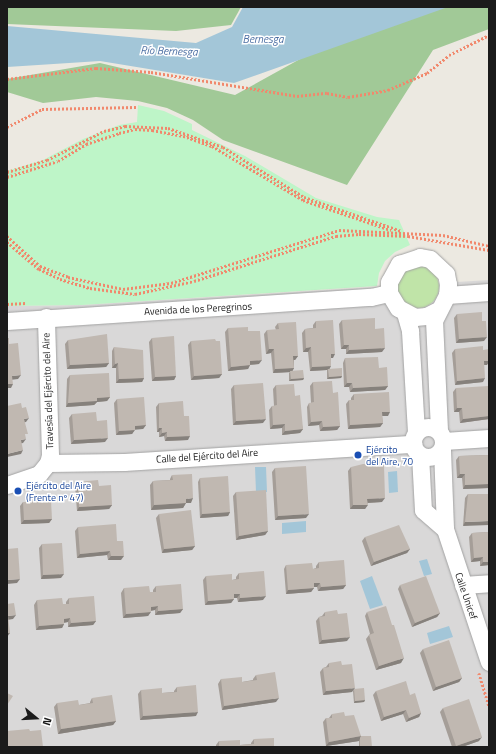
<!DOCTYPE html>
<meta charset="utf-8">
<style>
body{margin:0}
#map{position:relative;width:496px;height:754px;overflow:hidden;background:#ece9e1;font-family:"Titillium Web",sans-serif}
div>[style]{position:absolute}
.residential>*{inset:0;background:#d9d8d8}
.grass>*{inset:0;background:#c0e4a8}
.round{border-radius:50%}
.forest>*{inset:0;background:#a1c997}
.park>*{inset:0;background:#bef5c8}
.water>*{inset:0;background:#a3c6d8}
.path>*{height:2.5px;margin-top:-1.25px;transform-origin:0;background:repeating-linear-gradient(90deg,#f1886c 0 2px,transparent 0 4px)}
.roads{filter:drop-shadow(0 0 1px #a2a2a2) drop-shadow(0 0 1px #a2a2a2)}
.minor>*{height:17px;margin:-8.5px;padding:0 8.5px;transform-origin:8.5px;border-radius:8.5px;background:#fff}
.minor>.ring{margin:-8.5px;padding:0;box-sizing:content-box;background:none;border:17px solid #fff;border-radius:50%}
.wall>*{inset:0;background:#a59e98}
.shaded-wall>*{inset:0;background:#86817c}
.building>*{inset:0;background:#c0b8b1}
.dots>*{width:11px;height:11px;translate:-50% -50%;box-sizing:border-box;border:2px solid #fff;border-radius:50%}
span{translate:-50% -50%;white-space:nowrap;text-align:center;line-height:1.15;-webkit-text-stroke:3px #fff;paint-order:stroke}
.street-label{font-size:10px;color:#1b1b1b}
.transit-label{font-size:10px;color:#164399}
.left{translate:0 -50%;text-align:left}
.water-label{font-size:11px;color:#4e70a4;font-style:italic}
.frame{position:absolute;inset:0;border:8px solid #1b1b1b;pointer-events:none}
.north{position:absolute;left:16px;top:698px;width:40px;height:40px;-webkit-text-stroke:3px #fff;paint-order:stroke;rotate:108deg;font-size:11px;font-weight:700;line-height:16px;text-align:center;color:#1b1b1b}
.north::after{content:'';display:block;margin:auto;width:14px;height:18px;background:#1b1b1b;clip-path:polygon(50% 0,100% 100%,50% 72%,0 100%)}
</style>
<div id="map">
<div class="residential">
<div style="clip-path:polygon(489px 280px,489px 747px,7px 747px,7px 306px,82px 305px)"></div>
</div>
<div class="grass">
<div class="round" style="left:397px;top:266px;width:42px;height:42px"></div>
</div>
<div class="forest">
<div style="clip-path:polygon(7px 7px,241px 7px,231px 25px,176px 31px,7px 24px)"></div>
<div style="clip-path:polygon(394px 7px,489px 7px,489px 29px,433px 50px,347px 185px,223px 140px,193px 120px,167px 108px,138px 101px,96px 97px,43px 103px,7px 92px,7px 79px,100px 63px,235px 95px)"></div>
</div>
<div class="park">
<div style="clip-path:polygon(138px 105px,164px 111px,192px 124px,192px 130px,245px 156px,316px 198px,377px 217px,399px 220px,410px 245px,395px 252px,385px 261px,379px 273px,377px 286px,82px 305px,7px 306px,7px 171px,43px 160px,83px 139px,119px 125px,137px 122px)"></div>
</div>
<div class="water">
<div style="clip-path:polygon(243px 7px,448px 7px,234px 83px,100px 61px,7px 67px,7px 26px,196px 43px,232px 27px)"></div>
<div style="clip-path:polygon(255px 467px,266px 467px,267px 492px,256px 492px)"></div>
<div style="clip-path:polygon(397px 471px,398px 492px,389px 493px,388px 472px)"></div>
<div style="clip-path:polygon(306px 521px,306px 532px,282px 534px,282px 523px)"></div>
<div style="clip-path:polygon(427px 559px,432px 574px,424px 576px,419px 561px)"></div>
<div style="clip-path:polygon(372px 576px,383px 605px,370px 609px,360px 581px)"></div>
<div style="clip-path:polygon(449px 626px,453px 637px,430px 644px,427px 633px)"></div>
</div>
<div class="path">
<div style="left:7px;top:79px;width:90px;rotate:-7deg"></div>
<div style="left:96px;top:68px;width:55px;rotate:4.2deg"></div>
<div style="left:151px;top:72px;width:148px;rotate:9.3deg"></div>
<div style="left:297px;top:96px;width:30px;rotate:-6deg"></div>
<div style="left:327px;top:93px;width:21px;rotate:11deg"></div>
<div style="left:348px;top:97px;width:41px;rotate:-9.9deg"></div>
<div style="left:388px;top:90px;width:43px;rotate:-23.6deg"></div>
<div style="left:427px;top:73px;width:28px;rotate:-39deg"></div>
<div style="left:449px;top:55px;width:45px;rotate:-26.6deg"></div>
<div style="left:7px;top:127px;width:39px;rotate:-27deg"></div>
<div style="left:42px;top:109px;width:94px;rotate:-1.2deg"></div>
<div style="left:7px;top:172px;width:42px;rotate:-16.7deg"></div>
<div style="left:47px;top:160px;width:64px;rotate:-27deg"></div>
<div style="left:104px;top:131px;width:22px;rotate:-13deg"></div>
<div style="left:125px;top:126px;width:43px;rotate:2.7deg"></div>
<div style="left:168px;top:128px;width:58px;rotate:19.1deg"></div>
<div style="left:223px;top:147px;width:95px;rotate:31.7deg"></div>
<div style="left:304px;top:197px;width:103px;rotate:19.3deg"></div>
<div style="left:7px;top:177px;width:53px;rotate:-17.4deg"></div>
<div style="left:58px;top:161px;width:33px;rotate:-31deg"></div>
<div style="left:86px;top:144px;width:35px;rotate:-18deg"></div>
<div style="left:119px;top:133px;width:16px;rotate:-14deg"></div>
<div style="left:135px;top:129px;width:17px;rotate:3deg"></div>
<div style="left:152px;top:130px;width:36px;rotate:11deg"></div>
<div style="left:187px;top:137px;width:27px;rotate:20deg"></div>
<div style="left:212px;top:146px;width:106px;rotate:30.7deg"></div>
<div style="left:303px;top:200px;width:93px;rotate:18.8deg"></div>
<div style="left:7px;top:236px;width:45px;rotate:42.3deg"></div>
<div style="left:40px;top:266px;width:30px;rotate:21deg"></div>
<div style="left:68px;top:277px;width:56px;rotate:12.3deg"></div>
<div style="left:123px;top:289px;width:48px;rotate:-7.1deg"></div>
<div style="left:171px;top:283px;width:176px;rotate:-17.5deg"></div>
<div style="left:339px;top:230px;width:104px;rotate:2.8deg"></div>
<div style="left:443px;top:235px;width:47px;rotate:13.4deg"></div>
<div style="left:7px;top:242px;width:42px;rotate:40.2deg"></div>
<div style="left:39px;top:269px;width:23px;rotate:25deg"></div>
<div style="left:60px;top:279px;width:31px;rotate:17deg"></div>
<div style="left:90px;top:288px;width:45px;rotate:7.6deg"></div>
<div style="left:135px;top:294px;width:60px;rotate:-12.4deg"></div>
<div style="left:194px;top:281px;width:149px;rotate:-17.6deg"></div>
<div style="left:336px;top:236px;width:23px;rotate:-5deg"></div>
<div style="left:359px;top:234px;width:49px;rotate:2.3deg"></div>
<div style="left:408px;top:236px;width:82px;rotate:9.8deg"></div>
<div style="left:7px;top:304px;width:19px;rotate:-3deg"></div>
<div style="left:479px;top:673px;width:34px;rotate:73deg"></div>
</div>
<div class="roads">
<div class="minor">
<div style="left:447px;top:295px;width:42px;rotate:-4.1deg"></div>
<div style="left:436px;top:311px;width:11px;rotate:153deg"></div>
<div style="left:426px;top:316px;width:11px;rotate:175deg"></div>
<div style="left:415px;top:317px;width:19px;rotate:-152deg"></div>
<div style="left:398px;top:308px;width:17px;rotate:-121deg"></div>
<div style="left:389px;top:293px;width:11px;rotate:-90deg"></div>
<div style="left:389px;top:282px;width:21px;rotate:-61deg"></div>
<div style="left:399px;top:264px;width:22px;rotate:-18deg"></div>
<div style="left:420px;top:257px;width:10px;rotate:11deg"></div>
<div style="left:430px;top:259px;width:22px;rotate:43deg"></div>
<div style="left:446px;top:274px;width:10px;rotate:79deg"></div>
<div style="left:448px;top:284px;width:11px;rotate:95deg"></div>
<div style="left:447px;top:295px;width:28px;rotate:117deg"></div>
<div style="left:434px;top:320px;width:110px;rotate:87.4deg"></div>
<div style="left:405px;top:313px;width:19px;rotate:74deg"></div>
<div style="left:410px;top:331px;width:102px;rotate:86.6deg"></div>
<div style="left:7px;top:321px;width:365px;rotate:-3.8deg"></div>
<div style="left:371px;top:297px;width:18px;rotate:-13deg"></div>
<div class="ring" style="left:413px;top:427px;width:13px;height:13px"></div>
<div style="left:444px;top:441px;width:45px;rotate:-3.8deg"></div>
<div style="left:442px;top:450px;width:79px;rotate:87.8deg"></div>
<div style="left:445px;top:529px;width:140px;rotate:71.7deg"></div>
<div style="left:420px;top:455px;width:55px;rotate:86.9deg"></div>
<div style="left:423px;top:510px;width:29px;rotate:41deg"></div>
<div style="left:48px;top:463px;width:76px;rotate:-0.8deg"></div>
<div style="left:124px;top:462px;width:290px;rotate:-3.6deg"></div>
<div style="left:7px;top:485px;width:34px;rotate:-19deg"></div>
<div style="left:39px;top:474px;width:14px;rotate:-51deg"></div>
<div style="left:48px;top:463px;width:8px;rotate:-76deg"></div>
<div style="left:50px;top:455px;width:138px;rotate:-91.7deg"></div>
<div style="left:463px;top:585px;width:26px;rotate:-4deg"></div>
</div>
</div>
<div class="wall">
<div style="clip-path:polygon(457px 314px,482px 321px,484px 341px,456px 343px,454px 318px)"></div>
<div style="clip-path:polygon(342px 320px,375px 329px,382px 352px,346px 354px,346px 349px,341px 349px,339px 324px)"></div>
<div style="clip-path:polygon(316px 321px,333px 358px,331px 358px,329px 369px,342px 376px,341px 378px,327px 379px,327px 370px,310px 371px,308px 352px,303px 352px,302px 333px,305px 329px,313px 328px,313px 325px)"></div>
<div style="clip-path:polygon(278px 323px,298px 356px,295px 360px,294px 360px,294px 368px,292px 371px,304px 378px,303px 380px,289px 381px,289px 373px,290px 372px,273px 373px,271px 353px,266px 354px,264px 334px,267px 330px,276px 330px,275px 327px)"></div>
<div style="clip-path:polygon(228px 328px,248px 331px,259px 364px,250px 365px,248px 369px,228px 371px,225px 332px)"></div>
<div style="clip-path:polygon(152px 338px,176px 376px,174px 380px,152px 381px,149px 342px)"></div>
<div style="clip-path:polygon(68px 340px,109px 363px,106px 367px,67px 369px,65px 344px)"></div>
<div style="clip-path:polygon(191px 341px,222px 374px,219px 378px,191px 380px,188px 345px)"></div>
<div style="clip-path:polygon(114px 347px,144px 378px,142px 382px,116px 383px,116px 368px,112px 368px,112px 351px)"></div>
<div style="clip-path:polygon(455px 349px,483px 350px,487px 365px,484px 365px,483px 382px,455px 385px,452px 353px)"></div>
<div style="clip-path:polygon(345px 358px,379px 368px,388px 386px,385px 390px,350px 392px,349px 387px,344px 387px,343px 363px)"></div>
<div style="clip-path:polygon(70px 375px,110px 397px,107px 401px,97px 402px,94px 405px,66px 407px,67px 379px)"></div>
<div style="clip-path:polygon(313px 382px,333px 393px,340px 426px,337px 430px,320px 431px,319px 425px,308px 426px,307px 407px,309px 403px,311px 403px,310px 386px)"></div>
<div style="clip-path:polygon(234px 385px,263px 423px,233px 425px,231px 389px)"></div>
<div style="clip-path:polygon(276px 385px,295px 396px,303px 429px,300px 433px,282px 435px,282px 428px,270px 429px,269px 410px,272px 406px,274px 406px,273px 389px)"></div>
<div style="clip-path:polygon(456px 388px,489px 393px,489px 419px,460px 423px,459px 412px,454px 412px,453px 392px)"></div>
<div style="clip-path:polygon(354px 394px,388px 416px,382px 416px,383px 423px,380px 427px,348px 429px,346px 404px,349px 400px,351px 400px,351px 398px)"></div>
<div style="clip-path:polygon(117px 399px,146px 425px,143px 429px,135px 429px,132px 434px,116px 435px,114px 403px)"></div>
<div style="clip-path:polygon(159px 403px,184px 416px,188px 440px,165px 441px,164px 436px,159px 437px,159px 432px,157px 432px,156px 407px)"></div>
<div style="clip-path:polygon(72px 414px,105px 442px,71px 444px,69px 418px)"></div>
<div style="clip-path:polygon(489px 455px,489px 488px,463px 489px,462px 478px,457px 478px,456px 460px,459px 456px)"></div>
<div style="clip-path:polygon(351px 467px,382px 502px,368px 503px,365px 509px,350px 509px,348px 471px)"></div>
<div style="clip-path:polygon(275px 468px,306px 518px,275px 520px,272px 472px)"></div>
<div style="clip-path:polygon(172px 475px,191px 503px,186px 503px,183px 508px,151px 510px,150px 485px,153px 481px,170px 480px,170px 479px)"></div>
<div style="clip-path:polygon(200px 478px,230px 512px,228px 516px,200px 518px,198px 482px)"></div>
<div style="clip-path:polygon(78px 482px,99px 486px,112px 505px,109px 509px,77px 511px,75px 486px)"></div>
<div style="clip-path:polygon(236px 492px,268px 531px,265px 535px,236px 540px,233px 496px)"></div>
<div style="clip-path:polygon(468px 494px,489px 494px,463px 526px,465px 498px)"></div>
<div style="clip-path:polygon(23px 502px,52px 519px,49px 523px,21px 524px,20px 506px)"></div>
<div style="clip-path:polygon(159px 514px,195px 546px,192px 550px,162px 553px,156px 518px)"></div>
<div style="clip-path:polygon(78px 527px,117px 541px,121px 560px,108px 560px,107px 555px,77px 558px,75px 531px)"></div>
<div style="clip-path:polygon(489px 532px,489px 565px,480px 566px,480px 561px,471px 562px,469px 537px,472px 533px)"></div>
<div style="clip-path:polygon(365px 537px,410px 549px,407px 553px,371px 566px,362px 541px)"></div>
<div style="clip-path:polygon(42px 544px,61px 578px,41px 579px,39px 548px)"></div>
<div style="clip-path:polygon(319px 562px,346px 585px,343px 589px,318px 591px,317px 587px,314px 587px,314px 588px,311px 592px,286px 594px,284px 569px,286px 565px,313px 569px,316px 568px,316px 566px)"></div>
<div style="clip-path:polygon(239px 573px,263px 600px,238px 602px,237px 598px,234px 598px,234px 599px,231px 603px,205px 605px,203px 580px,206px 576px,232px 580px,236px 579px,236px 577px)"></div>
<div style="clip-path:polygon(400px 585px,440px 613px,437px 617px,412px 627px,398px 589px)"></div>
<div style="clip-path:polygon(156px 586px,183px 609px,180px 613px,155px 615px,155px 610px,151px 611px,148px 616px,123px 618px,121px 593px,124px 588px,150px 592px,153px 592px,153px 590px)"></div>
<div style="clip-path:polygon(69px 598px,96px 621px,93px 625px,68px 627px,68px 622px,64px 623px,64px 624px,62px 628px,36px 630px,34px 605px,37px 600px,63px 604px,66px 604px,66px 602px)"></div>
<div style="clip-path:polygon(325px 612px,338px 614px,347px 641px,319px 644px,316px 621px,319px 617px,322px 616px)"></div>
<div style="clip-path:polygon(367px 612px,401px 663px,376px 670px,366px 639px,369px 635px,370px 634px,365px 616px)"></div>
<div style="clip-path:polygon(423px 649px,462px 678px,459px 682px,433px 691px,420px 653px)"></div>
<div style="clip-path:polygon(329px 663px,342px 665px,352px 692px,323px 695px,320px 672px,323px 668px,326px 667px)"></div>
<div style="clip-path:polygon(256px 675px,276px 702px,222px 710px,218px 684px,221px 679px,242px 682px,253px 680px,253px 679px)"></div>
<div style="clip-path:polygon(177px 687px,196px 716px,140px 720px,138px 694px,141px 690px,162px 693px,174px 692px,174px 691px)"></div>
<div style="clip-path:polygon(354px 689px,365px 700px,364px 702px,354px 703px,353px 691px)"></div>
<div style="clip-path:polygon(376px 691px,410px 695px,421px 713px,419px 717px,406px 722px,403px 714px,381px 721px,373px 695px)"></div>
<div style="clip-path:polygon(92px 698px,116px 721px,113px 725px,58px 734px,54px 707px,57px 703px,79px 705px,90px 703px,90px 702px)"></div>
<div style="clip-path:polygon(443px 708px,479px 741px,462px 747px,452px 747px,440px 712px)"></div>
<div style="clip-path:polygon(332px 714px,345px 716px,361px 736px,372px 747px,359px 747px,359px 741px,326px 746px,323px 722px,326px 718px,329px 718px)"></div>
<div style="clip-path:polygon(254px 739px,274px 747px,216px 747px,216px 745px,219px 741px,240px 745px,251px 744px,251px 743px)"></div>
</div>
<div class="shaded-wall">
<div style="clip-path:polygon(487px 337px,484px 341px,456px 343px,459px 339px)"></div>
<div style="clip-path:polygon(344px 345px,349px 345px,346px 349px,341px 349px)"></div>
<div style="clip-path:polygon(311px 347px,308px 352px,303px 352px,306px 348px)"></div>
<div style="clip-path:polygon(385px 348px,382px 352px,346px 354px,349px 350px)"></div>
<div style="clip-path:polygon(269px 349px,274px 349px,271px 353px,266px 354px)"></div>
<div style="clip-path:polygon(331px 354px,335px 354px,333px 358px,328px 358px)"></div>
<div style="clip-path:polygon(293px 356px,298px 356px,295px 360px,291px 360px)"></div>
<div style="clip-path:polygon(262px 360px,259px 364px,247px 365px,250px 361px)"></div>
<div style="clip-path:polygon(484px 361px,489px 361px,489px 362px,487px 365px,481px 365px)"></div>
<div style="clip-path:polygon(109px 363px,106px 367px,67px 369px,70px 365px)"></div>
<div style="clip-path:polygon(118px 363px,116px 368px,112px 368px,115px 364px)"></div>
<div style="clip-path:polygon(250px 365px,248px 369px,228px 371px,231px 367px)"></div>
<div style="clip-path:polygon(331px 366px,329px 370px,328px 369px,327px 370px,310px 371px,312px 367px)"></div>
<div style="clip-path:polygon(294px 368px,292px 372px,273px 373px,275px 369px)"></div>
<div style="clip-path:polygon(222px 374px,219px 378px,191px 380px,194px 376px)"></div>
<div style="clip-path:polygon(21px 375px,18px 379px,10px 380px,12px 376px)"></div>
<div style="clip-path:polygon(176px 376px,174px 380px,152px 381px,155px 377px)"></div>
<div style="clip-path:polygon(342px 376px,341px 378px,327px 379px,329px 377px)"></div>
<div style="clip-path:polygon(144px 378px,142px 382px,116px 383px,119px 379px)"></div>
<div style="clip-path:polygon(304px 378px,303px 380px,289px 381px,291px 379px)"></div>
<div style="clip-path:polygon(485px 378px,483px 382px,455px 385px,457px 381px)"></div>
<div style="clip-path:polygon(347px 383px,352px 383px,349px 387px,344px 387px)"></div>
<div style="clip-path:polygon(7px 384px,13px 384px,11px 388px,7px 388px)"></div>
<div style="clip-path:polygon(388px 386px,385px 390px,350px 392px,353px 388px)"></div>
<div style="clip-path:polygon(110px 397px,107px 401px,97px 402px,94px 405px,66px 407px,68px 403px,97px 398px)"></div>
<div style="clip-path:polygon(457px 408px,462px 408px,459px 412px,454px 412px)"></div>
<div style="clip-path:polygon(382px 412px,390px 412px,388px 416px,379px 416px)"></div>
<div style="clip-path:polygon(489px 416px,489px 419px,460px 423px,463px 419px)"></div>
<div style="clip-path:polygon(29px 418px,26px 422px,21px 423px,24px 419px)"></div>
<div style="clip-path:polygon(266px 419px,263px 423px,233px 425px,236px 421px)"></div>
<div style="clip-path:polygon(322px 421px,319px 425px,308px 426px,311px 422px)"></div>
<div style="clip-path:polygon(383px 423px,380px 427px,348px 429px,350px 425px)"></div>
<div style="clip-path:polygon(285px 424px,282px 428px,270px 429px,273px 425px)"></div>
<div style="clip-path:polygon(146px 425px,143px 429px,132px 430px,135px 426px)"></div>
<div style="clip-path:polygon(340px 426px,337px 430px,320px 431px,323px 427px)"></div>
<div style="clip-path:polygon(159px 428px,162px 428px,159px 432px,157px 432px)"></div>
<div style="clip-path:polygon(303px 429px,300px 433px,282px 435px,285px 431px)"></div>
<div style="clip-path:polygon(135px 430px,132px 434px,116px 435px,119px 431px)"></div>
<div style="clip-path:polygon(167px 432px,164px 436px,159px 437px,162px 433px)"></div>
<div style="clip-path:polygon(190px 436px,188px 440px,165px 441px,167px 437px)"></div>
<div style="clip-path:polygon(108px 438px,105px 442px,71px 444px,74px 440px)"></div>
<div style="clip-path:polygon(26px 439px,23px 443px,18px 444px,21px 440px)"></div>
<div style="clip-path:polygon(23px 450px,21px 454px,7px 457px,7px 454px)"></div>
<div style="clip-path:polygon(460px 474px,465px 474px,462px 478px,457px 478px)"></div>
<div style="clip-path:polygon(489px 484px,489px 488px,463px 489px,465px 485px)"></div>
<div style="clip-path:polygon(193px 498px,191px 503px,183px 503px,186px 499px)"></div>
<div style="clip-path:polygon(385px 498px,382px 502px,365px 503px,367px 499px)"></div>
<div style="clip-path:polygon(186px 503px,183px 508px,151px 510px,154px 505px)"></div>
<div style="clip-path:polygon(112px 505px,109px 509px,77px 511px,79px 507px)"></div>
<div style="clip-path:polygon(353px 505px,368px 505px,365px 509px,350px 509px)"></div>
<div style="clip-path:polygon(230px 512px,228px 516px,200px 518px,202px 514px)"></div>
<div style="clip-path:polygon(309px 514px,306px 518px,275px 520px,278px 516px)"></div>
<div style="clip-path:polygon(52px 519px,49px 523px,21px 524px,24px 520px)"></div>
<div style="clip-path:polygon(489px 521px,489px 525px,463px 526px,465px 522px)"></div>
<div style="clip-path:polygon(268px 531px,265px 535px,236px 540px,239px 536px)"></div>
<div style="clip-path:polygon(195px 546px,192px 550px,162px 553px,164px 549px)"></div>
<div style="clip-path:polygon(410px 549px,407px 553px,371px 566px,374px 562px)"></div>
<div style="clip-path:polygon(110px 551px,107px 555px,77px 558px,80px 554px)"></div>
<div style="clip-path:polygon(111px 556px,124px 556px,121px 560px,108px 560px)"></div>
<div style="clip-path:polygon(483px 557px,480px 561px,471px 562px,474px 558px)"></div>
<div style="clip-path:polygon(483px 562px,489px 562px,489px 565px,480px 566px)"></div>
<div style="clip-path:polygon(64px 574px,61px 578px,41px 579px,43px 575px)"></div>
<div style="clip-path:polygon(20px 579px,17px 583px,7px 584px,7px 580px)"></div>
<div style="clip-path:polygon(314px 583px,320px 583px,317px 587px,311px 587px)"></div>
<div style="clip-path:polygon(346px 585px,343px 589px,318px 591px,321px 587px)"></div>
<div style="clip-path:polygon(314px 588px,311px 592px,286px 594px,288px 590px)"></div>
<div style="clip-path:polygon(234px 594px,240px 594px,237px 598px,231px 598px)"></div>
<div style="clip-path:polygon(266px 596px,263px 600px,238px 602px,240px 598px)"></div>
<div style="clip-path:polygon(234px 599px,231px 603px,205px 605px,208px 601px)"></div>
<div style="clip-path:polygon(158px 606px,155px 610px,148px 611px,151px 607px)"></div>
<div style="clip-path:polygon(183px 609px,180px 613px,155px 615px,158px 611px)"></div>
<div style="clip-path:polygon(151px 612px,148px 616px,123px 618px,126px 614px)"></div>
<div style="clip-path:polygon(440px 613px,437px 617px,412px 627px,415px 623px)"></div>
<div style="clip-path:polygon(16px 615px,13px 619px,7px 620px,8px 616px)"></div>
<div style="clip-path:polygon(70px 618px,68px 622px,61px 623px,64px 619px)"></div>
<div style="clip-path:polygon(96px 621px,93px 625px,68px 627px,71px 623px)"></div>
<div style="clip-path:polygon(64px 624px,62px 628px,36px 630px,39px 626px)"></div>
<div style="clip-path:polygon(7px 633px,10px 633px,7px 637px)"></div>
<div style="clip-path:polygon(350px 637px,347px 641px,319px 644px,322px 640px)"></div>
<div style="clip-path:polygon(404px 658px,401px 663px,376px 670px,379px 666px)"></div>
<div style="clip-path:polygon(462px 678px,459px 682px,433px 691px,436px 687px)"></div>
<div style="clip-path:polygon(355px 688px,352px 692px,323px 695px,326px 691px)"></div>
<div style="clip-path:polygon(279px 698px,276px 702px,222px 710px,224px 706px)"></div>
<div style="clip-path:polygon(365px 700px,364px 702px,354px 703px,355px 701px)"></div>
<div style="clip-path:polygon(406px 710px,403px 714px,381px 721px,384px 717px)"></div>
<div style="clip-path:polygon(198px 712px,196px 716px,140px 720px,143px 716px)"></div>
<div style="clip-path:polygon(421px 713px,419px 717px,406px 722px,409px 718px)"></div>
<div style="clip-path:polygon(116px 721px,113px 725px,58px 734px,61px 729px)"></div>
<div style="clip-path:polygon(361px 736px,359px 741px,326px 746px,329px 742px)"></div>
<div style="clip-path:polygon(482px 737px,479px 741px,462px 747px,455px 747px,456px 746px)"></div>
</div>
<div class="building">
<div style="clip-path:polygon(482px 312px,482px 321px,486px 321px,487px 337px,459px 339px,457px 314px)"></div>
<div style="clip-path:polygon(375px 318px,375px 329px,384px 328px,385px 348px,349px 350px,349px 345px,344px 345px,342px 320px)"></div>
<div style="clip-path:polygon(333px 320px,335px 354px,331px 354px,331px 366px,312px 367px,311px 347px,306px 348px,305px 329px,316px 328px,316px 321px)"></div>
<div style="clip-path:polygon(296px 322px,298px 356px,293px 356px,294px 368px,275px 369px,274px 349px,269px 349px,267px 330px,279px 329px,278px 323px)"></div>
<div style="clip-path:polygon(248px 327px,248px 331px,260px 331px,262px 360px,250px 361px,250px 365px,231px 367px,228px 328px)"></div>
<div style="clip-path:polygon(107px 334px,109px 363px,70px 365px,68px 340px)"></div>
<div style="clip-path:polygon(174px 336px,176px 376px,155px 377px,152px 338px)"></div>
<div style="clip-path:polygon(7px 338px,9px 338px,9px 344px,18px 343px,21px 375px,12px 376px,13px 384px,7px 384px)"></div>
<div style="clip-path:polygon(215px 339px,216px 341px,220px 341px,222px 374px,194px 376px,191px 341px)"></div>
<div style="clip-path:polygon(483px 346px,483px 350px,489px 349px,489px 361px,484px 361px,485px 378px,457px 381px,455px 349px)"></div>
<div style="clip-path:polygon(114px 347px,143px 350px,144px 378px,119px 379px,118px 363px,115px 364px)"></div>
<div style="clip-path:polygon(378px 357px,379px 368px,387px 367px,388px 386px,353px 388px,352px 383px,347px 383px,345px 358px)"></div>
<div style="clip-path:polygon(342px 368px,342px 376px,329px 377px,328px 369px)"></div>
<div style="clip-path:polygon(303px 370px,304px 378px,291px 379px,290px 371px)"></div>
<div style="clip-path:polygon(109px 373px,110px 397px,97px 398px,97px 401px,68px 403px,70px 375px)"></div>
<div style="clip-path:polygon(332px 381px,333px 393px,338px 392px,340px 426px,323px 427px,322px 421px,311px 422px,309px 403px,314px 402px,313px 382px)"></div>
<div style="clip-path:polygon(263px 383px,266px 419px,236px 421px,234px 385px)"></div>
<div style="clip-path:polygon(294px 384px,295px 396px,300px 395px,303px 429px,285px 431px,285px 424px,273px 425px,272px 406px,277px 405px,276px 385px)"></div>
<div style="clip-path:polygon(488px 386px,488px 393px,489px 393px,489px 416px,463px 419px,462px 408px,457px 408px,456px 388px)"></div>
<div style="clip-path:polygon(389px 392px,390px 412px,382px 412px,383px 423px,350px 425px,349px 400px,354px 400px,354px 394px)"></div>
<div style="clip-path:polygon(144px 397px,146px 425px,135px 426px,135px 430px,119px 431px,117px 399px)"></div>
<div style="clip-path:polygon(183px 401px,184px 416px,189px 416px,190px 436px,167px 437px,167px 432px,162px 433px,162px 428px,159px 428px,159px 403px)"></div>
<div style="clip-path:polygon(21px 403px,22px 408px,26px 407px,29px 418px,24px 419px,28px 434px,25px 434px,26px 439px,21px 440px,23px 450px,7px 454px,7px 406px)"></div>
<div style="clip-path:polygon(96px 412px,97px 421px,107px 420px,108px 438px,74px 440px,72px 414px)"></div>
<div style="clip-path:polygon(489px 455px,489px 484px,465px 485px,465px 474px,460px 474px,459px 456px)"></div>
<div style="clip-path:polygon(363px 464px,384px 465px,385px 498px,367px 499px,368px 505px,353px 505px,351px 467px)"></div>
<div style="clip-path:polygon(306px 466px,309px 514px,278px 516px,275px 468px)"></div>
<div style="clip-path:polygon(192px 474px,193px 498px,186px 499px,186px 503px,154px 505px,153px 481px,173px 480px,172px 475px)"></div>
<div style="clip-path:polygon(228px 476px,230px 512px,202px 514px,200px 478px)"></div>
<div style="clip-path:polygon(98px 480px,99px 486px,111px 485px,112px 505px,79px 507px,78px 482px)"></div>
<div style="clip-path:polygon(266px 490px,268px 531px,239px 536px,236px 492px)"></div>
<div style="clip-path:polygon(468px 494px,489px 494px,489px 521px,465px 522px)"></div>
<div style="clip-path:polygon(51px 501px,52px 519px,24px 520px,23px 502px)"></div>
<div style="clip-path:polygon(191px 510px,195px 546px,164px 549px,159px 514px)"></div>
<div style="clip-path:polygon(116px 524px,117px 541px,123px 541px,124px 556px,111px 556px,110px 551px,80px 554px,78px 527px)"></div>
<div style="clip-path:polygon(399px 525px,410px 549px,374px 562px,365px 537px)"></div>
<div style="clip-path:polygon(489px 532px,489px 562px,483px 562px,483px 557px,474px 558px,472px 533px)"></div>
<div style="clip-path:polygon(62px 543px,64px 574px,43px 575px,42px 544px)"></div>
<div style="clip-path:polygon(18px 548px,20px 579px,7px 580px,7px 549px)"></div>
<div style="clip-path:polygon(344px 560px,346px 585px,321px 587px,320px 583px,314px 583px,314px 588px,288px 590px,286px 565px,312px 563px,313px 569px,319px 568px,319px 562px)"></div>
<div style="clip-path:polygon(264px 571px,266px 596px,240px 598px,240px 594px,234px 594px,234px 599px,208px 601px,206px 576px,232px 574px,232px 580px,239px 579px,239px 573px)"></div>
<div style="clip-path:polygon(426px 576px,440px 613px,415px 623px,400px 585px)"></div>
<div style="clip-path:polygon(181px 584px,183px 609px,158px 611px,158px 606px,151px 607px,151px 612px,126px 614px,124px 588px,149px 586px,150px 592px,156px 592px,156px 586px)"></div>
<div style="clip-path:polygon(94px 596px,96px 621px,71px 623px,70px 618px,64px 619px,64px 624px,39px 626px,37px 600px,62px 598px,63px 604px,69px 604px,69px 598px)"></div>
<div style="clip-path:polygon(14px 603px,16px 615px,8px 616px,10px 633px,7px 633px,7px 604px)"></div>
<div style="clip-path:polygon(386px 606px,392px 625px,394px 625px,404px 658px,379px 666px,369px 635px,374px 633px,367px 612px)"></div>
<div style="clip-path:polygon(337px 610px,338px 614px,347px 613px,350px 637px,322px 640px,319px 617px,325px 616px,325px 612px)"></div>
<div style="clip-path:polygon(449px 640px,462px 678px,436px 687px,423px 649px)"></div>
<div style="clip-path:polygon(341px 661px,342px 665px,352px 664px,355px 688px,326px 691px,323px 668px,329px 667px,329px 663px)"></div>
<div style="clip-path:polygon(275px 672px,279px 698px,224px 706px,221px 679px,242px 677px,242px 682px,257px 680px,256px 675px)"></div>
<div style="clip-path:polygon(406px 681px,410px 695px,415px 693px,421px 713px,409px 718px,406px 710px,384px 717px,376px 691px)"></div>
<div style="clip-path:polygon(196px 685px,198px 712px,143px 716px,141px 690px,162px 688px,162px 693px,177px 692px,177px 687px)"></div>
<div style="clip-path:polygon(364px 688px,365px 700px,355px 701px,354px 689px)"></div>
<div style="clip-path:polygon(7px 693px,13px 696px,7px 705px)"></div>
<div style="clip-path:polygon(112px 695px,116px 721px,61px 729px,57px 703px,78px 700px,79px 705px,93px 703px,92px 698px)"></div>
<div style="clip-path:polygon(469px 699px,482px 737px,456px 746px,443px 708px)"></div>
<div style="clip-path:polygon(344px 712px,345px 716px,354px 715px,361px 736px,329px 742px,326px 718px,332px 718px,332px 714px)"></div>
<div style="clip-path:polygon(29px 729px,30px 731px,41px 730px,43px 747px,7px 747px,7px 731px)"></div>
<div style="clip-path:polygon(361px 736px,371px 736px,372px 747px,360px 747px,360px 738px)"></div>
<div style="clip-path:polygon(274px 738px,274px 747px,219px 747px,219px 741px,240px 740px,240px 745px,254px 744px,254px 739px)"></div>
</div>
<div class="dots">
<div style="left:358px;top:455px;background:#1a4fb4"></div>
<div style="left:18px;top:491px;background:#1a4fb4"></div>
</div>
<div class="street-label">
<span style="left:198px;top:309px;rotate:-3deg">Avenida de los Peregrinos</span>
<span style="left:48px;top:391px;rotate:-92deg">Travesía del Ejército del Aire</span>
<span style="left:207px;top:456px;rotate:-4deg">Calle del Ejército del Aire</span>
<span style="left:466px;top:596px;rotate:71deg">Calle Unicef</span>
</div>
<div class="transit-label">
<span class="left" style="left:366px;top:455px">Ejército<br>del Aire, 70</span>
<span class="left" style="left:26px;top:491px">Ejército del Aire<br>(Frente nº 47)</span>
</div>
<div class="water-label">
<span style="left:263px;top:39px">Bernesga</span>
<span style="left:169px;top:51px;rotate:2deg">Río Bernesga</span>
</div>
<div class="frame"></div>
<div class="north">N</div>
</div>
